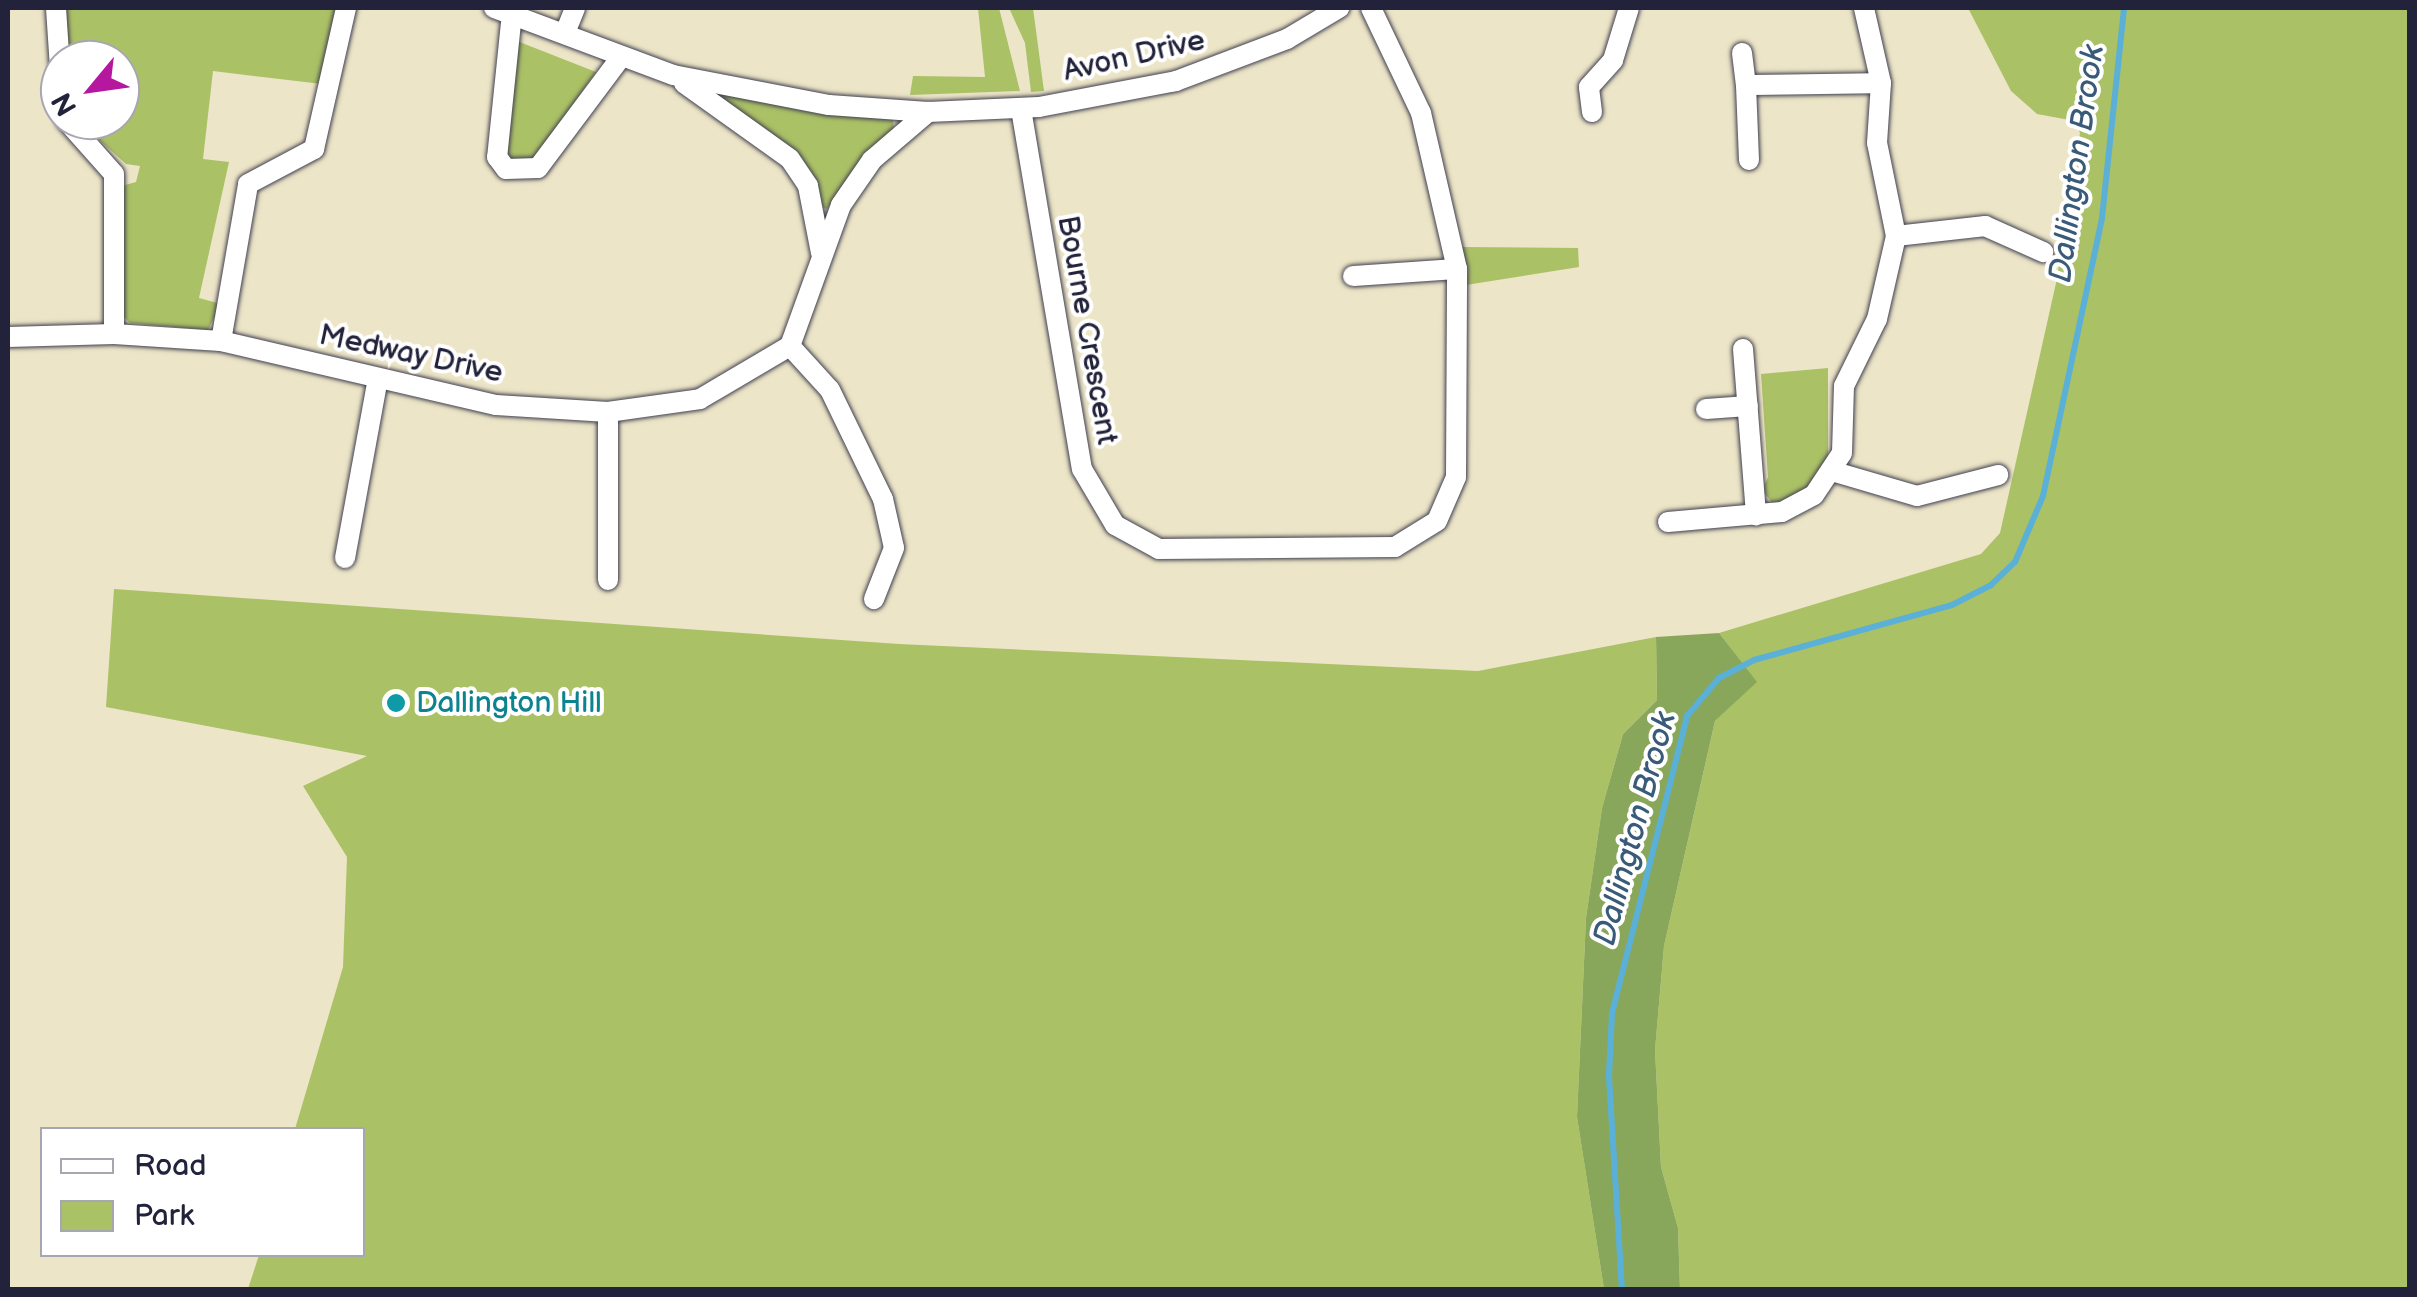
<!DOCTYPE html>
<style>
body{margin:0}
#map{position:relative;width:2417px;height:1297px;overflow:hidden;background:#ece5c7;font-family:"Balsamiq Sans",sans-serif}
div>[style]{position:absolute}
.green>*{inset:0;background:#abc166}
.forest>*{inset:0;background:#88a75b}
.stream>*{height:6px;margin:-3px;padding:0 3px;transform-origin:3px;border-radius:3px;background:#5bb0d7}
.roads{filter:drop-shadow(0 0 2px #403f50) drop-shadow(0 0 2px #403f50)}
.minor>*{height:20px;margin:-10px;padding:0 10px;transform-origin:10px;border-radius:10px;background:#fff}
.dots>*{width:28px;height:28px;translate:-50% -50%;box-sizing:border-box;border:5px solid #fff;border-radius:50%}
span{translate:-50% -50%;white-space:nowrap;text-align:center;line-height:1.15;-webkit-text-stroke:8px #fff;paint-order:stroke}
.street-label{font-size:30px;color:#22223b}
.culture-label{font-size:30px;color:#0d838f}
.left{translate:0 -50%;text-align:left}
.water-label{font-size:32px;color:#395b79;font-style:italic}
.frame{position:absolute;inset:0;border:10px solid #22223b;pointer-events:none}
.legend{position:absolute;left:40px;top:1127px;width:325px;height:130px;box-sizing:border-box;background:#fff;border:2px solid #a7a7b1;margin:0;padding:12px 18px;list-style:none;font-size:30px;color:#22223b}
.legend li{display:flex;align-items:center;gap:20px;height:50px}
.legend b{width:50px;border:2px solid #a7a7b1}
.north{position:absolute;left:40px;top:40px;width:100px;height:100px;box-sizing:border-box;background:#fff;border:2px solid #a7a7b1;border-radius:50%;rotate:241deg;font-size:28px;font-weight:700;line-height:40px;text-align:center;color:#22223b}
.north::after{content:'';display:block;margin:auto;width:35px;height:45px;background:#b5179e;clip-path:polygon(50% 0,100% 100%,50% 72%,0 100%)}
</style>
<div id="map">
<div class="green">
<div style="clip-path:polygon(63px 8px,336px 8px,322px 84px,213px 71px,203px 159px,229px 162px,199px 298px,221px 304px,208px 330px,130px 323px,121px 314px,121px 195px,125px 185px,136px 182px,140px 166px,126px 164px,77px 120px,120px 120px,120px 60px,64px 60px)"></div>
<div style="clip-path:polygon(978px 8px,999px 8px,1020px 91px,910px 95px,913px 76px,985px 77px)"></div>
<div style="clip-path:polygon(1009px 8px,1033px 8px,1044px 91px,1031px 92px,1025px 43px)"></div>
<div style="clip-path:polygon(1968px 8px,2409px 8px,2409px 1289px,1680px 1289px,1678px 1228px,1661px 1167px,1655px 1050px,1664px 946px,1715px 721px,1756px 682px,1719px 633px,1981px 554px,2000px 533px,2056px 283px,2080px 133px,2075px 121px,2037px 114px,2011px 91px)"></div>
<div style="clip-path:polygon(517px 41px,596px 72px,532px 162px,515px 164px,505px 149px)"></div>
<div style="clip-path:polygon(724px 92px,893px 119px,894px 132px,864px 154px,827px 209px,821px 207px,796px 152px,723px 99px)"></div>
<div style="clip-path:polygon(1462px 247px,1578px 248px,1579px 267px,1466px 285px)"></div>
<div style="clip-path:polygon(1828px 368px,1828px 459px,1800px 497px,1773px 504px,1762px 490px,1768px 477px,1761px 374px)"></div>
<div style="clip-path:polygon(114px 589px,899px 644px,1478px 671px,1656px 637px,1657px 700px,1623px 734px,1602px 808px,1586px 918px,1577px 1117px,1604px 1289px,248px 1289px,259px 1255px,362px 1254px,362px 1130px,295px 1129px,343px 967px,347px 857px,303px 786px,367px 756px,106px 707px)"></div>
</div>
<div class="forest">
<div style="clip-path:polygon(1719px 633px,1757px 682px,1715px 721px,1664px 946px,1655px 1050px,1661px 1167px,1678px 1228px,1680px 1289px,1604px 1289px,1577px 1117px,1586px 918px,1602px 808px,1623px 734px,1657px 700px,1656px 637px)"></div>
</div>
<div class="stream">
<div style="left:1622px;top:1290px;width:215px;rotate:-93.5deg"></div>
<div style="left:1609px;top:1075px;width:62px;rotate:-87.2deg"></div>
<div style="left:1612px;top:1013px;width:306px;rotate:-75.8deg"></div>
<div style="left:1687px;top:716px;width:50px;rotate:-49.9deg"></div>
<div style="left:1719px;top:678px;width:39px;rotate:-27deg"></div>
<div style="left:1754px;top:660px;width:205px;rotate:-15.5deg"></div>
<div style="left:1952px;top:605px;width:44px;rotate:-27.1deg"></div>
<div style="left:1991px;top:585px;width:33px;rotate:-44deg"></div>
<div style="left:2015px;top:562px;width:72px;rotate:-67deg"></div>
<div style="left:2043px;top:496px;width:284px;rotate:-78deg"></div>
<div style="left:2102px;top:218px;width:211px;rotate:-84deg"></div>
</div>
<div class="roads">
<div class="minor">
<div style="left:56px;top:8px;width:61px;rotate:86.2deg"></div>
<div style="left:494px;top:8px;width:191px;rotate:20.5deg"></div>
<div style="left:673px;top:75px;width:159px;rotate:10.9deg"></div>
<div style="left:829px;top:105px;width:99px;rotate:4deg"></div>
<div style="left:928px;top:112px;width:111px;rotate:-2.6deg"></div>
<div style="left:1039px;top:107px;width:139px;rotate:-10.7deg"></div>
<div style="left:1176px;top:81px;width:119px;rotate:-20.7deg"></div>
<div style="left:1287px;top:39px;width:61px;rotate:-30.8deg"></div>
<div style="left:512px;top:13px;width:145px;rotate:95.9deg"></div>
<div style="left:497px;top:157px;width:15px;rotate:53deg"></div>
<div style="left:506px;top:169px;width:32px;rotate:-2deg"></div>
<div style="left:538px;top:168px;width:139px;rotate:-53.2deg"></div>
<div style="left:565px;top:33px;width:27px;rotate:-68deg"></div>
<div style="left:1742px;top:53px;width:32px;rotate:83deg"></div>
<div style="left:684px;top:83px;width:130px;rotate:35.6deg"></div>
<div style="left:790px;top:159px;width:32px;rotate:56deg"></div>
<div style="left:808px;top:186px;width:68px;rotate:79deg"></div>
<div style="left:1021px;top:109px;width:365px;rotate:80.4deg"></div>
<div style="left:1082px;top:469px;width:65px;rotate:59.5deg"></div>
<div style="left:1115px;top:525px;width:50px;rotate:28.6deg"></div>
<div style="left:1159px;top:549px;width:236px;rotate:-0.5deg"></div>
<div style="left:1395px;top:547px;width:49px;rotate:-31.8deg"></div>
<div style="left:1437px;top:521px;width:48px;rotate:-66.6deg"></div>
<div style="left:1456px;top:477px;width:208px;rotate:-89.7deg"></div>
<div style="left:1457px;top:269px;width:160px;rotate:-103deg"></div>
<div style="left:1421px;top:113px;width:116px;rotate:-115.5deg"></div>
<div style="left:1592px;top:112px;width:25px;rotate:-97deg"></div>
<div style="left:1589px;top:87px;width:36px;rotate:-48deg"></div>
<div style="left:1613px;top:60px;width:54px;rotate:-72.9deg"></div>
<div style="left:66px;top:120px;width:72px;rotate:48.4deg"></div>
<div style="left:114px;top:174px;width:160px;rotate:90deg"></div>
<div style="left:1749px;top:160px;width:75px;rotate:-92.3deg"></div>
<div style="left:1746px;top:85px;width:135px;rotate:-0.8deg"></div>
<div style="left:1896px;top:236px;width:90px;rotate:-6.4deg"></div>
<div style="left:1985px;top:226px;width:64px;rotate:24.1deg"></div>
<div style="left:1353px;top:276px;width:104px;rotate:-3.9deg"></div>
<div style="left:8px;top:337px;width:106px;rotate:-1.6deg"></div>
<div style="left:114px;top:334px;width:107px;rotate:3.7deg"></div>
<div style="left:221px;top:341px;width:282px;rotate:13.1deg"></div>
<div style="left:496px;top:405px;width:112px;rotate:3.6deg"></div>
<div style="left:608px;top:412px;width:93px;rotate:-8deg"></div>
<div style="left:700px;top:399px;width:104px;rotate:-30.5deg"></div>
<div style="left:221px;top:341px;width:159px;rotate:-80.2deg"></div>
<div style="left:248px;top:184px;width:75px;rotate:-27.9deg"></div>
<div style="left:314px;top:149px;width:145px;rotate:-77.2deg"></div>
<div style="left:790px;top:346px;width:59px;rotate:47.7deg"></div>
<div style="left:830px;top:390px;width:121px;rotate:64.1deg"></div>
<div style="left:883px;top:499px;width:50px;rotate:77.3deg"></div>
<div style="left:894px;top:548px;width:55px;rotate:111.4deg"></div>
<div style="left:790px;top:346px;width:150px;rotate:-70.1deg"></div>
<div style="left:841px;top:205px;width:55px;rotate:-55.4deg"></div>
<div style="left:872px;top:160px;width:74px;rotate:-40.6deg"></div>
<div style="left:1743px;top:349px;width:167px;rotate:85.5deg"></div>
<div style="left:1706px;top:409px;width:42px;rotate:-4.1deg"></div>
<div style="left:608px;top:412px;width:168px;rotate:90deg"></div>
<div style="left:1835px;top:472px;width:85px;rotate:16.3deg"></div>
<div style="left:1917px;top:496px;width:84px;rotate:-14.5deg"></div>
<div style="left:1668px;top:522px;width:114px;rotate:-5deg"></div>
<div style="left:1782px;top:512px;width:36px;rotate:-28deg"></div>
<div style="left:1814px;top:495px;width:50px;rotate:-56.3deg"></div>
<div style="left:1842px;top:453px;width:67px;rotate:-88.3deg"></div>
<div style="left:1844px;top:386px;width:75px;rotate:-63.8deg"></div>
<div style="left:1877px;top:319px;width:85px;rotate:-77.1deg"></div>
<div style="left:1896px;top:236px;width:95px;rotate:-101.5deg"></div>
<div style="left:1877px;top:143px;width:60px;rotate:-86.2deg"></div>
<div style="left:1881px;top:83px;width:77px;rotate:-102.8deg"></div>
<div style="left:345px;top:558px;width:182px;rotate:-79.6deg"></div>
</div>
</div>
<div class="dots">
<div style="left:396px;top:703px;background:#0f9aa8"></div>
</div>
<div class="street-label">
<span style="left:1134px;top:56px;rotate:-13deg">Avon Drive</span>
<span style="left:1087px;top:330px;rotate:80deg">Bourne Crescent</span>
<span style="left:411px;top:354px;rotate:12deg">Medway Drive</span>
</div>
<div class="culture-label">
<span class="left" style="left:416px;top:703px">Dallington Hill</span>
</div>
<div class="water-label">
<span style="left:2078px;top:164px;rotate:-82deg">Dallington Brook</span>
<span style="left:1636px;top:829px;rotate:-75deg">Dallington Brook</span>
</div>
<div class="frame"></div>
<ul class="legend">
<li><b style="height:12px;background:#fff"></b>Road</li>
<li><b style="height:28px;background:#abc166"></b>Park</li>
</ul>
<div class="north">N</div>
</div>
